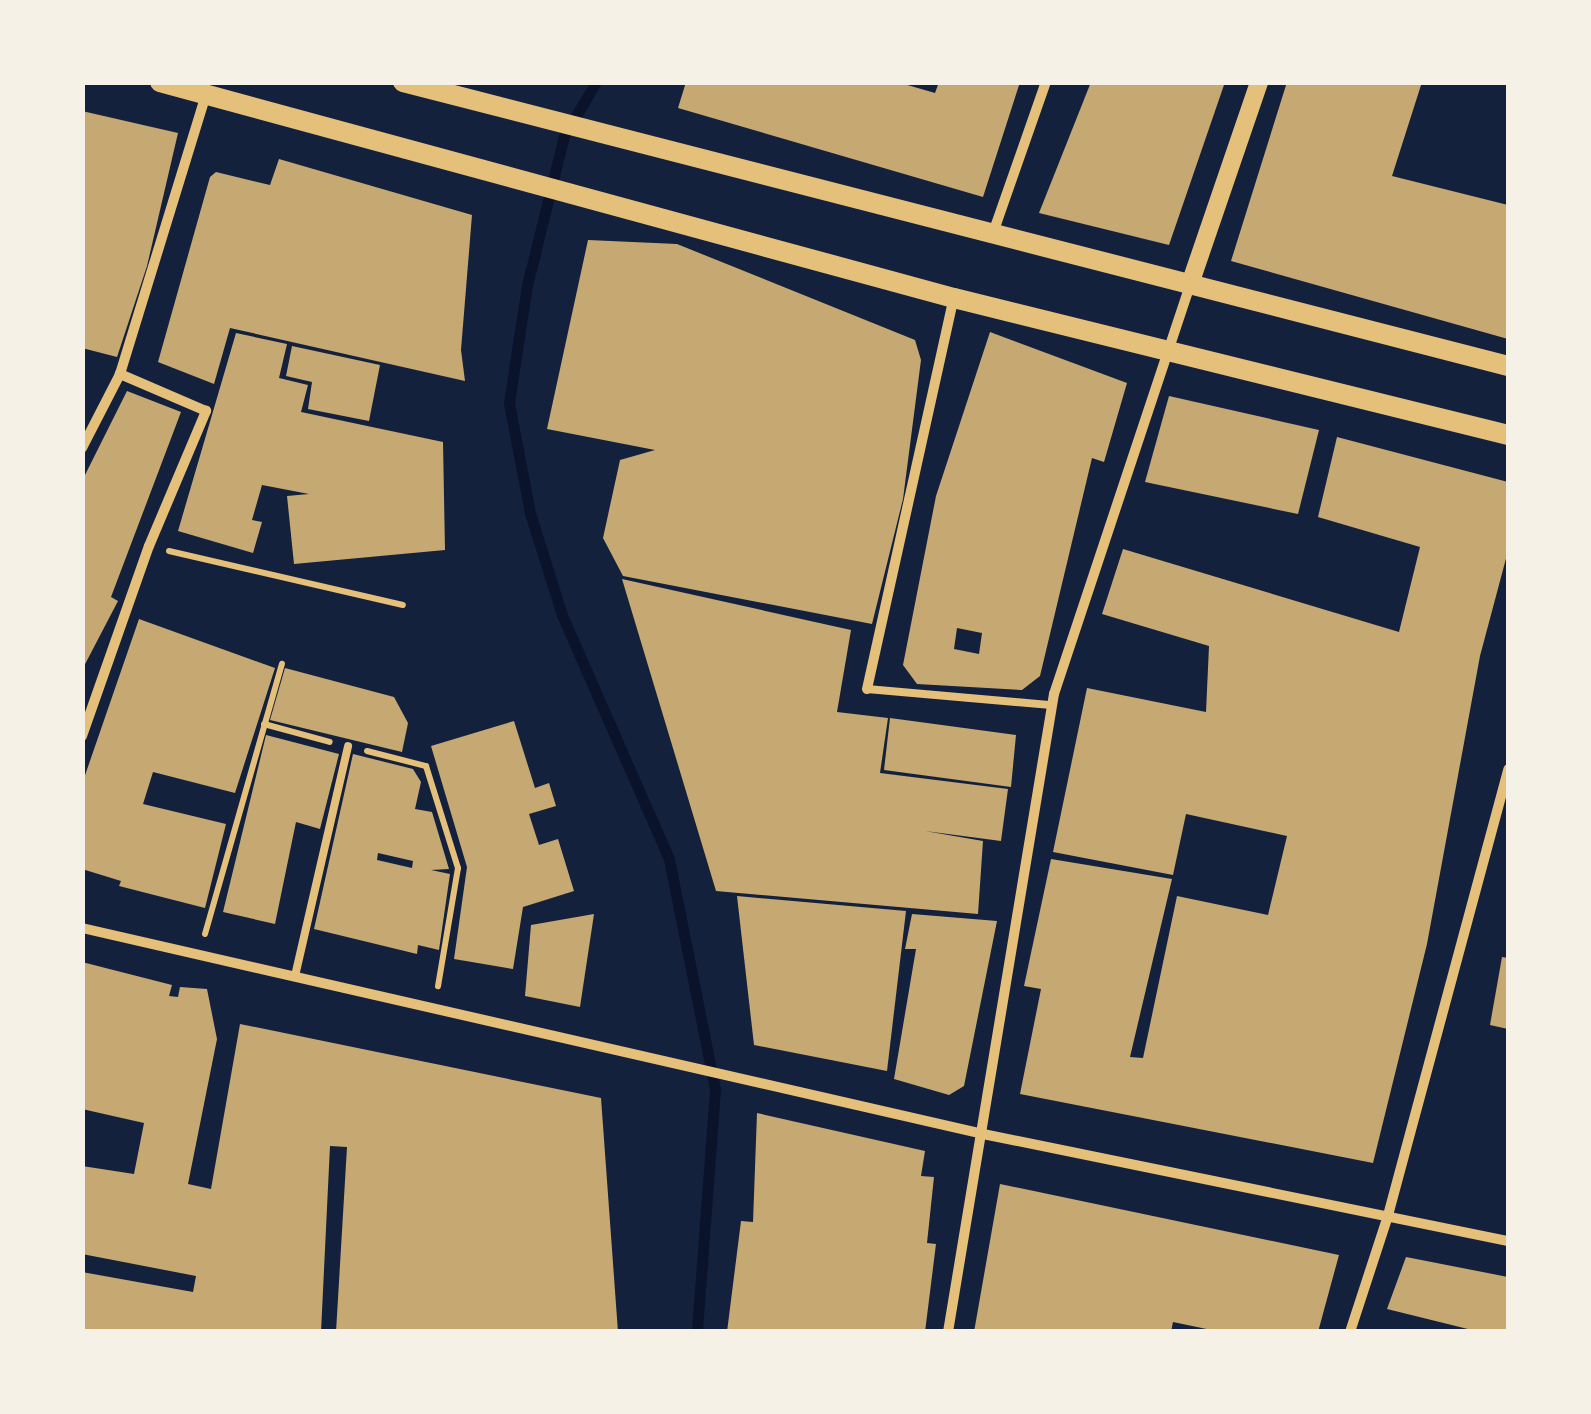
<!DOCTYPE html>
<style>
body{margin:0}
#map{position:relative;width:1591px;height:1414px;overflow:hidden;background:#14213d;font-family:Bitter,serif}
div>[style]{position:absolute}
.stream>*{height:11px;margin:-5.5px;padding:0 5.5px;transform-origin:5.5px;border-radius:5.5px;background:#0b132b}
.building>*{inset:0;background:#c6a872}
.path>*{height:6px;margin:-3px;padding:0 3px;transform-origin:3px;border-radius:3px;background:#e5c07b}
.service>*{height:8px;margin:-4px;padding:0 4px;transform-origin:4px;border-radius:4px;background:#e5c07b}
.minor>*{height:10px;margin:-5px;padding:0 5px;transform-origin:5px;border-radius:5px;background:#e5c07b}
.tertiary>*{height:18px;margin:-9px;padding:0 9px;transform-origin:9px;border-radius:9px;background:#e5c07b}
.secondary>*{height:20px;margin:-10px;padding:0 10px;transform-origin:10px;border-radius:10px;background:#e5c07b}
span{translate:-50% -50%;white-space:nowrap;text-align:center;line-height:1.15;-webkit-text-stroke:10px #f6f1e7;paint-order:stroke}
.frame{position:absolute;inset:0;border:85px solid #f6f1e7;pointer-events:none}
</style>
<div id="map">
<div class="stream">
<div style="left:596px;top:82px;width:63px;rotate:120.7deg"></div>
<div style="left:564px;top:136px;width:154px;rotate:103.9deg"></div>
<div style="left:527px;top:285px;width:119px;rotate:98.7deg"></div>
<div style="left:509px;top:403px;width:112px;rotate:79.2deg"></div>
<div style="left:530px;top:513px;width:107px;rotate:72.6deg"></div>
<div style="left:562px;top:615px;width:266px;rotate:66.3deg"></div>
<div style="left:669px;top:859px;width:236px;rotate:78.7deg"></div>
<div style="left:715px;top:1090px;width:243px;rotate:94.3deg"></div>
</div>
<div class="building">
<div style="clip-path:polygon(686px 82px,897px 82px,935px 93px,939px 82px,1020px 82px,983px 197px,678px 108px)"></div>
<div style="clip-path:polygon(1091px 82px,1225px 82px,1169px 245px,1039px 213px)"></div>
<div style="clip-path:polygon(1287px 82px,1422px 82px,1392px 176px,1508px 205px,1508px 339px,1231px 261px)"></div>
<div style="clip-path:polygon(82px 111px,178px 133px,147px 266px,117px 357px,82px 348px)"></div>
<div style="clip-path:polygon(279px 159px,472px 215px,461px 350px,465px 381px,230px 328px,214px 384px,158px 362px,210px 177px,216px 172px,270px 185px)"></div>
<div style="clip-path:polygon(588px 240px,677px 244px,915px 340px,921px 360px,903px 499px,872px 624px,623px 576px,603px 538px,620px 460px,655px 450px,547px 429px)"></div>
<div style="clip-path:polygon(evenodd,990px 332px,1127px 383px,1104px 462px,1092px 458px,1040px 676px,1022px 690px,917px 684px,903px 665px,936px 496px,990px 332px,957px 628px,982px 633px,979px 654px,954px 649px,957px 628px)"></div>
<div style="clip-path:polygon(236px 333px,287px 344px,279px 378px,308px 385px,301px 412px,443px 442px,445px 550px,294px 564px,287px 496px,309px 494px,262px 485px,252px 520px,262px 522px,253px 553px,178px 531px)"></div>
<div style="clip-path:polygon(292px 346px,380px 365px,369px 421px,308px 409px,312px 382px,286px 376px)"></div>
<div style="clip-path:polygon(127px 391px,181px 412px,111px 597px,118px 601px,82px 670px,82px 481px)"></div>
<div style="clip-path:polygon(1169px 396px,1319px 430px,1298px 514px,1145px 482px)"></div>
<div style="clip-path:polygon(1337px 437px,1508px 482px,1508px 551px,1480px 656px,1427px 944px,1373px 1163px,1020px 1094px,1041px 989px,1024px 986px,1051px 859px,1172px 879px,1130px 1057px,1143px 1058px,1177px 896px,1268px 915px,1287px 836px,1186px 814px,1173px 875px,1053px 852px,1087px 688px,1206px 712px,1209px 646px,1102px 614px,1123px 549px,1399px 632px,1420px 547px,1318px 517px)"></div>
<div style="clip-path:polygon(622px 579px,851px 630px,837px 712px,888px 718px,880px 773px,1008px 789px,1001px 841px,925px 831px,983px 841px,978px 914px,716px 891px)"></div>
<div style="clip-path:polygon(139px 619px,275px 668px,235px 793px,153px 772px,143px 804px,226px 824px,205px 908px,119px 886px,121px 881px,82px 869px,82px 784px)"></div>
<div style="clip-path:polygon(285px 668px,394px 697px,408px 723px,402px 752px,270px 720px)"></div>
<div style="clip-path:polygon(890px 718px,1016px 735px,1011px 787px,884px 770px)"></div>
<div style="clip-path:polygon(514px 721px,535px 788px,549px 783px,556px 806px,529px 814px,539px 845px,558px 839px,574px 891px,523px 907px,513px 969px,454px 959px,467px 867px,431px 746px)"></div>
<div style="clip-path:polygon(266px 735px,339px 754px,320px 829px,296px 822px,275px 924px,223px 912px)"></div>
<div style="clip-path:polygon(evenodd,353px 754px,413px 769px,421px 782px,415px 809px,432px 812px,449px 869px,431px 870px,450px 874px,439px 950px,418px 945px,417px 954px,314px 929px,353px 754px,378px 853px,413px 861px,412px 868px,377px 860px,378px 853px)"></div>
<div style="clip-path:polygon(737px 896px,906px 911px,887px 1071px,754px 1045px)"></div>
<div style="clip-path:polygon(594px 914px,580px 1007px,525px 996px,531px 925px)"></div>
<div style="clip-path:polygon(912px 914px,997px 921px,964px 1086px,949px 1095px,894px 1079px,916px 949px,905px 949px)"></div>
<div style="clip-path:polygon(1502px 957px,1508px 958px,1508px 1029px,1490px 1025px)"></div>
<div style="clip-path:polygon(82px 962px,172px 985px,169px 996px,178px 997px,180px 987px,207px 989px,217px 1039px,188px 1184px,211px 1189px,240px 1024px,601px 1098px,618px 1332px,336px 1332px,347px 1147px,330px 1146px,321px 1332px,82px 1332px,82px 1272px,193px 1292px,196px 1276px,82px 1254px,82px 1166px,134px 1174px,144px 1123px,82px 1109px)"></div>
<div style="clip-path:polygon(757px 1113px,925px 1151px,921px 1176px,934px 1177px,927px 1243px,936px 1244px,925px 1332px,727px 1332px,741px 1221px,753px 1222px)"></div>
<div style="clip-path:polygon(1000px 1184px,1339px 1255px,1318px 1332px,1221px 1332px,1173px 1322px,1171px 1332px,974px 1332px)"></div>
<div style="clip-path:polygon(1406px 1257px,1508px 1277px,1508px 1332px,1480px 1332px,1387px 1309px)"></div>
</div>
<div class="path">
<div style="left:169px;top:551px;width:240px;rotate:13deg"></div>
<div style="left:264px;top:724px;width:68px;rotate:15.3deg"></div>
<div style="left:367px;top:751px;width:61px;rotate:14.3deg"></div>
<div style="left:426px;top:766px;width:107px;rotate:72.6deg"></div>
<div style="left:458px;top:868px;width:120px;rotate:99.6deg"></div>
<div style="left:205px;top:934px;width:281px;rotate:-74.1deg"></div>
</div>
<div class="service">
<div style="left:867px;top:689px;width:185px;rotate:5deg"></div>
<div style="left:295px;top:976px;width:236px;rotate:-77deg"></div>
</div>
<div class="minor">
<div style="left:993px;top:233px;width:160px;rotate:-70.7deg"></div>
<div style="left:82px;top:448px;width:83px;rotate:-62.8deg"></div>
<div style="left:120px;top:374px;width:292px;rotate:-72.9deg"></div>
<div style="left:867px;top:689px;width:401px;rotate:-77.5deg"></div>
<div style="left:82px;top:736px;width:201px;rotate:-70.6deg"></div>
<div style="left:149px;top:546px;width:147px;rotate:-67.1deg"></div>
<div style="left:206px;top:411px;width:94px;rotate:-156.7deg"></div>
<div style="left:82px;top:928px;width:924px;rotate:12.88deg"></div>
<div style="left:983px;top:1134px;width:536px;rotate:11.52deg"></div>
<div style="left:948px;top:1332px;width:647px;rotate:-80.57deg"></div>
<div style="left:1054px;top:694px;width:432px;rotate:-71.6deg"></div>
<div style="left:1350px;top:1332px;width:119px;rotate:-71.9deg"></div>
<div style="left:1387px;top:1219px;width:466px;rotate:-74.9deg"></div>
</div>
<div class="tertiary">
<div style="left:1190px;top:284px;width:213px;rotate:-71.1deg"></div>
</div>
<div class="secondary">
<div style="left:160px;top:82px;width:823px;rotate:15.22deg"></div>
<div style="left:954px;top:298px;width:571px;rotate:13.89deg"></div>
<div style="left:403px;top:82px;width:1141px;rotate:14.41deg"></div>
</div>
<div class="frame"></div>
</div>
